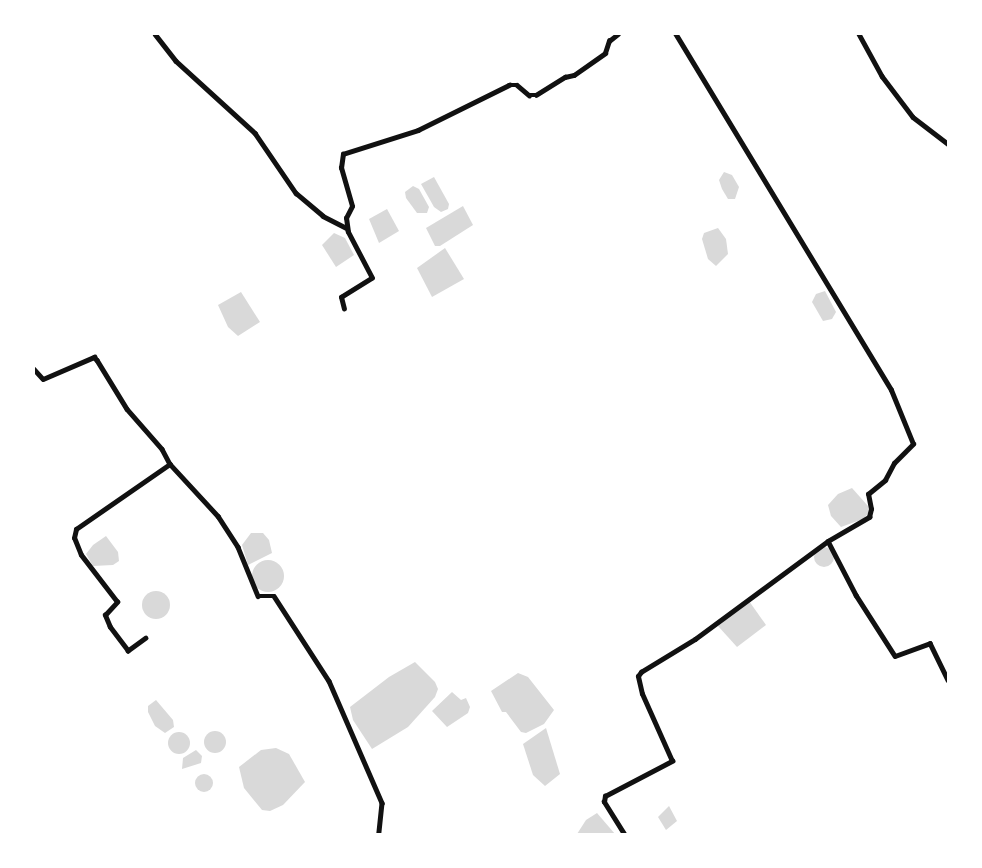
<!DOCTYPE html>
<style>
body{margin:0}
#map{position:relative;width:982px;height:868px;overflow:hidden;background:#fff;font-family:Raleway,sans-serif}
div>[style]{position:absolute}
.water>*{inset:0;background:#d9d9d9}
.round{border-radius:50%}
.minor>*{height:4.5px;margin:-2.25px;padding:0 2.25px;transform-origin:2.25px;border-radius:2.25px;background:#111}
span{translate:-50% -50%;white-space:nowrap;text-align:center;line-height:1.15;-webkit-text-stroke:4px #fff;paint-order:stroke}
.frame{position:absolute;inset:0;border:35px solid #fff;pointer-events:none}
</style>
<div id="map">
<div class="water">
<div style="clip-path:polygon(724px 172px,732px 175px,739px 187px,735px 199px,728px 199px,722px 189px,719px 180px)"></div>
<div style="clip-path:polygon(434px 177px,449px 204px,448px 209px,441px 212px,434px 207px,421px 184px)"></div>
<div style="clip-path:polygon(413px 186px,419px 189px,429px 207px,427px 213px,417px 213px,406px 198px,405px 192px)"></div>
<div style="clip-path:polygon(463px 206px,473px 225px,440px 246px,435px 246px,426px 228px)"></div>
<div style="clip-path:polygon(387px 209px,399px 231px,379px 243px,369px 219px)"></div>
<div style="clip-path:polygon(718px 228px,726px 239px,728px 254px,716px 266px,708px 259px,702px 239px,704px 233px)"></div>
<div style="clip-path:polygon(334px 233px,345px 238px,354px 255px,336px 267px,322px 245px)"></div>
<div style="clip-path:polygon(445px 248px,464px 279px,432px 297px,417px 268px)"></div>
<div style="clip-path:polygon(825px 291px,836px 312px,832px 319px,823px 321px,812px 302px,816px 294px)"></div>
<div style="clip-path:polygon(241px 292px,260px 322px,238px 336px,228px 327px,218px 305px)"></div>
<div style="clip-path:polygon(852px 488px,868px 506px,869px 513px,863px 519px,841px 527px,831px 516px,828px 505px,838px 494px)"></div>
<div style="clip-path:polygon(251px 533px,263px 533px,269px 540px,272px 553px,248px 565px,242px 545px)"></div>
<div style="clip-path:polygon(106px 536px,118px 552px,119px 561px,113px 565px,93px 566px,86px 554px,93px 545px)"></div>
<div class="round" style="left:814px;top:547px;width:20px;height:20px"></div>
<div class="round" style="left:252px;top:560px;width:32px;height:32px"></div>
<div class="round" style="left:142px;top:591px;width:28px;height:28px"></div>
<div style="clip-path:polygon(749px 601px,766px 625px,737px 647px,718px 626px)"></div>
<div style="clip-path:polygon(415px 662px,435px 682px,438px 689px,435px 697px,408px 727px,372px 749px,353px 720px,350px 707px,389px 677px)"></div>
<div style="clip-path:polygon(518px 673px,528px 677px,554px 710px,544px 724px,526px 733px,521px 732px,506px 712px,502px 712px,491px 691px)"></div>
<div style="clip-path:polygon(452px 692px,461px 700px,466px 698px,470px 707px,468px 713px,447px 727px,432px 711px)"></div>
<div style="clip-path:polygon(156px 700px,173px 720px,174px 727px,165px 733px,155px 726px,148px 712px,148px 706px)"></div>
<div style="clip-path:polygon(546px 728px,560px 774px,545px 786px,533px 775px,523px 744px)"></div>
<div class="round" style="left:204px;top:731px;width:22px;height:22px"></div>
<div class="round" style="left:168px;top:732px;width:22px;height:22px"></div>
<div style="clip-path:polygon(276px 748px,289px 754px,305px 782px,283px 805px,270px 811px,262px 810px,244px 788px,239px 767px,261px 750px)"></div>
<div style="clip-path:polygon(196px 750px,202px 756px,201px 763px,182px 769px,183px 758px)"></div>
<div class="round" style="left:195px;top:774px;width:18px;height:18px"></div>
<div style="clip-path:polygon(669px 806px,677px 821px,666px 830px,658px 817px)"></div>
<div style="clip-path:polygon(597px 813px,615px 834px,577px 834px,586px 820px)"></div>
</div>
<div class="minor">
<div style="left:155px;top:34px;width:34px;rotate:52deg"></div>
<div style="left:176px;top:61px;width:107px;rotate:42.3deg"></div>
<div style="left:255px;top:133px;width:73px;rotate:55.7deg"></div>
<div style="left:296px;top:193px;width:35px;rotate:40deg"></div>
<div style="left:323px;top:216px;width:27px;rotate:27deg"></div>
<div style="left:859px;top:34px;width:48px;rotate:61.3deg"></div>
<div style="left:882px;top:76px;width:51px;rotate:52.9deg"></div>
<div style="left:913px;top:117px;width:44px;rotate:37.6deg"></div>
<div style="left:344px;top:309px;width:12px;rotate:-104deg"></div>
<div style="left:341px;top:297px;width:36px;rotate:-32deg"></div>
<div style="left:372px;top:278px;width:52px;rotate:-117.6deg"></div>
<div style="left:348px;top:232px;width:14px;rotate:-98deg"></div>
<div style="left:346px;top:218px;width:13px;rotate:-63deg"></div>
<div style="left:352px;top:206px;width:40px;rotate:-106deg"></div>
<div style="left:341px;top:168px;width:14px;rotate:-82deg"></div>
<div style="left:343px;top:154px;width:79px;rotate:-17.7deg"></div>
<div style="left:418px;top:130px;width:102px;rotate:-26.3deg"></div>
<div style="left:509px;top:85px;width:8px"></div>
<div style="left:517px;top:85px;width:16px;rotate:40deg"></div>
<div style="left:529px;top:95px;width:7px"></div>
<div style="left:536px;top:95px;width:34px;rotate:-32deg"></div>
<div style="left:565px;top:77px;width:9px;rotate:-13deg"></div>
<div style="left:574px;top:75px;width:38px;rotate:-35deg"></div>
<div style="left:605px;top:53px;width:13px;rotate:-72deg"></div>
<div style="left:609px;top:41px;width:11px;rotate:-38deg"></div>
<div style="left:34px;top:369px;width:13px;rotate:48deg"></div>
<div style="left:43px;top:379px;width:56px;rotate:-23.3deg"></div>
<div style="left:94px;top:357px;width:4px;rotate:45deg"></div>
<div style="left:97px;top:360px;width:57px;rotate:58.5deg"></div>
<div style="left:127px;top:409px;width:53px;rotate:48.8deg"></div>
<div style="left:162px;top:449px;width:17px;rotate:62deg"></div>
<div style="left:170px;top:464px;width:71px;rotate:47.3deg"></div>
<div style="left:218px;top:516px;width:37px;rotate:57deg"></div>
<div style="left:238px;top:547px;width:53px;rotate:67.8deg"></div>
<div style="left:258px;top:596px;width:16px"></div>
<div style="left:274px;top:596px;width:101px;rotate:57.1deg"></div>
<div style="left:329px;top:681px;width:133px;rotate:66.5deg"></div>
<div style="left:382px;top:803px;width:31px;rotate:96deg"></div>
<div style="left:828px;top:541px;width:61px;rotate:62.6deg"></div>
<div style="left:856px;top:595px;width:72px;rotate:57.4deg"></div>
<div style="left:895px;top:656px;width:37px;rotate:-20deg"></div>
<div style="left:930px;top:643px;width:41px;rotate:64.1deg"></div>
<div style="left:146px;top:638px;width:22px;rotate:144deg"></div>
<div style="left:128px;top:651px;width:30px;rotate:-127deg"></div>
<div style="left:110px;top:627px;width:13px;rotate:-113deg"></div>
<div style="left:105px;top:615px;width:18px;rotate:-47deg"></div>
<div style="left:117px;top:602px;width:59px;rotate:-127.5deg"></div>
<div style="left:81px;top:555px;width:18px;rotate:-112deg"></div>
<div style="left:74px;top:538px;width:9px;rotate:-77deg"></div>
<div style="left:76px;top:529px;width:114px;rotate:-34.7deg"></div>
<div style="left:624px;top:834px;width:38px;rotate:-122deg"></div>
<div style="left:604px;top:802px;width:6px;rotate:-81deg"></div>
<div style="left:605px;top:796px;width:76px;rotate:-27.6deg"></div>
<div style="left:672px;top:761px;width:73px;rotate:-114.1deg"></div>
<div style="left:642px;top:694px;width:18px;rotate:-103deg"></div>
<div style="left:638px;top:676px;width:5px;rotate:-53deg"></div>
<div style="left:641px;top:672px;width:63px;rotate:-31.4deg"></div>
<div style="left:695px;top:639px;width:165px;rotate:-36.4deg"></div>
<div style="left:828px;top:541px;width:48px;rotate:-30.3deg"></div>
<div style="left:869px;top:517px;width:8px;rotate:-76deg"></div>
<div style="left:871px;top:509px;width:15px;rotate:-101deg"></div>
<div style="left:868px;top:494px;width:22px;rotate:-39deg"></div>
<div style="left:885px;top:480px;width:19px;rotate:-62deg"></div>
<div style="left:894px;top:463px;width:27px;rotate:-45deg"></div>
<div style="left:913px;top:444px;width:58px;rotate:-112.2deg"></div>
<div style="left:891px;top:390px;width:416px;rotate:-121.2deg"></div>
</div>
<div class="frame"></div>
</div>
